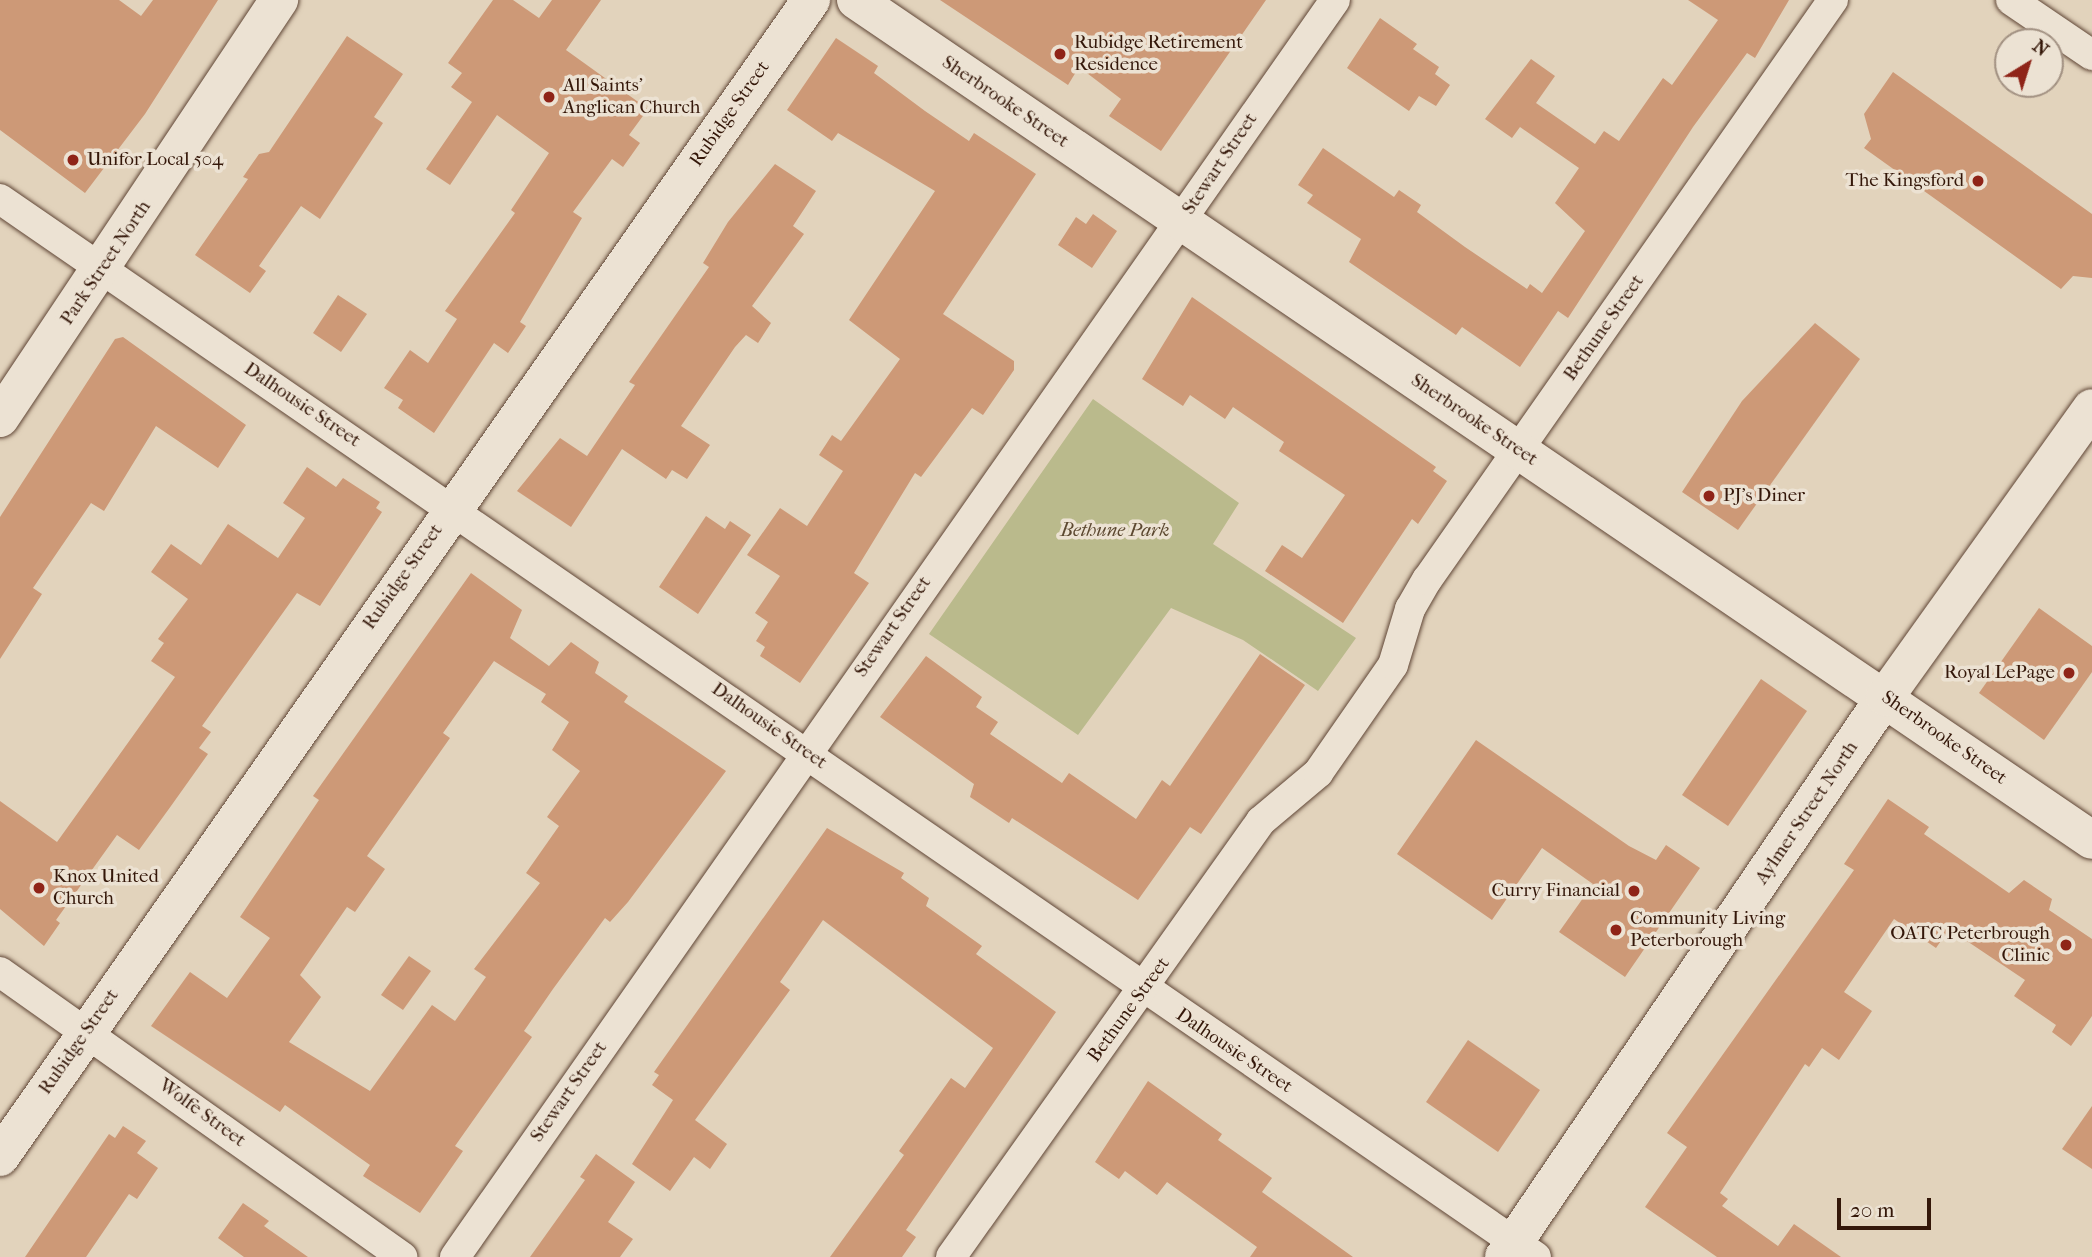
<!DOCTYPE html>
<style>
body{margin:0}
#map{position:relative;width:2092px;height:1257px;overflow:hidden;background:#e2d3bc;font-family:"IM FELL French Canon",serif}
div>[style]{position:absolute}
.green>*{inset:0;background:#baba8c}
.building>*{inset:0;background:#cd9977}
.roads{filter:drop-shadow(0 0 2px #604636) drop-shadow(0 0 2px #604636)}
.street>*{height:30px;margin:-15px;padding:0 15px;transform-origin:15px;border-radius:15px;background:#ece2d3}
.secondary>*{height:38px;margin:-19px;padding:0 19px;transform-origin:19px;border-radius:19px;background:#ece2d3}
.dots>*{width:19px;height:19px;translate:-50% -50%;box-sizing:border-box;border:4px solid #ece2d3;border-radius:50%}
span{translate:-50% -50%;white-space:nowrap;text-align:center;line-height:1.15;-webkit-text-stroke:7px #ece2d3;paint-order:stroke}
.poi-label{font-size:19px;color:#341709}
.left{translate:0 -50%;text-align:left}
.right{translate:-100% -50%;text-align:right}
.street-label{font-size:19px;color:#341709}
.park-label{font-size:19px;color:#5c4830;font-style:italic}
.north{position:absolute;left:1994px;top:28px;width:70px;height:70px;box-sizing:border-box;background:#ece2d3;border:2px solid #a29182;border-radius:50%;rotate:38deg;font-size:19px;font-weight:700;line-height:28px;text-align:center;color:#341709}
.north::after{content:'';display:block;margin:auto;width:24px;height:32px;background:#8f2418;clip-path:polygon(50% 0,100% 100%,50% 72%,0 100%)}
.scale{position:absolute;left:1837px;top:1198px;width:94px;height:32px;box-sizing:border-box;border:4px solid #341709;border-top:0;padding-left:9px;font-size:21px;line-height:24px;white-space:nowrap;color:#341709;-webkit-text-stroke:5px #ece2d3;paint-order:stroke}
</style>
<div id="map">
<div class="green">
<div style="clip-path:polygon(1093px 399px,1239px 503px,1213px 544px,1356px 638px,1318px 691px,1243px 640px,1171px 608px,1078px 735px,929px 634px)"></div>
</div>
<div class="building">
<div style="clip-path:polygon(0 0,119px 0,141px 16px,153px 0,218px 0,145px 114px,85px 193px,0 130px)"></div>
<div style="clip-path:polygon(493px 0,513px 0,539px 18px,552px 0,601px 0,566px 50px,648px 109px,629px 135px,640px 143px,623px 167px,612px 159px,573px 212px,582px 218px,520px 322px,526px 326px,508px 353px,494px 343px,434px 433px,398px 408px,403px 400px,384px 388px,410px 350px,428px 363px,457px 319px,445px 311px,515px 213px,511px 210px,549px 153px,497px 115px,450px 185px,426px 169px,472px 102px,451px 87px,462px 73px,448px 63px)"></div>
<div style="clip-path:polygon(940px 0,1266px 0,1161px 151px,1109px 116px,1121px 99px,1079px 67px,1068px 85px)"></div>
<div style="clip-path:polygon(1688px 0,1789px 0,1755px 58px,1747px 53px,1693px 127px,1568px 318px,1558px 311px,1520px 367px,1462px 327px,1456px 335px,1349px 262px,1361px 239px,1307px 203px,1313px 195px,1298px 185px,1323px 148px,1394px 197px,1399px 190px,1421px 205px,1417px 212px,1465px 247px,1527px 289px,1530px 284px,1542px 293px,1585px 231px,1555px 203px,1579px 168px,1520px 127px,1512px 138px,1485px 119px,1531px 59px,1555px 76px,1536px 103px,1595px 144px,1604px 131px,1619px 141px,1663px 78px,1672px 85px,1718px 20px)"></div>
<div style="clip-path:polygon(1380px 18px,1417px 44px,1413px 49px,1439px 67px,1435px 74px,1450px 85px,1436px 106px,1419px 96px,1409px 111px,1347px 68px)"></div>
<div style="clip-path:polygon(347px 36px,403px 74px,374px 117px,383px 123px,320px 219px,301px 206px,259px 266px,266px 271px,250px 293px,195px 255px,248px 179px,243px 177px,259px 154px,269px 152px)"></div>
<div style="clip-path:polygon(836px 38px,878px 66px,874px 73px,925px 111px,969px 141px,974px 133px,1036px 174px,943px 314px,1014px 361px,1014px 370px,983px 415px,972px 408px,921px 477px,915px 473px,854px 573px,869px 583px,800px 683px,760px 656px,765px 647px,756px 641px,768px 622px,755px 613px,780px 576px,747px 555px,780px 508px,807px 526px,843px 471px,819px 455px,832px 435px,841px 441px,900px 359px,849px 320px,935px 191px,838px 133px,832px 141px,787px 110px)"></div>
<div style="clip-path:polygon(1893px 72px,2092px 214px,2092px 278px,2073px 276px,2061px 289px,1864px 148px,1871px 139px,1864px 114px)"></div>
<div style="clip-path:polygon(775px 164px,816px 191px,793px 226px,804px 234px,752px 306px,771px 323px,758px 343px,746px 335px,735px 347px,681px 426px,710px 445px,687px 479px,672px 470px,666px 479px,622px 449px,571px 527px,517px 491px,560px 438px,587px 456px,635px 385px,629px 382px,709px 267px,703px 263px,728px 222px)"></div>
<div style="clip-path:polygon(1093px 214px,1117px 231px,1092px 268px,1058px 245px,1076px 217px,1086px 224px)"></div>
<div style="clip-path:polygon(338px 295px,367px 314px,341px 352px,313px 333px)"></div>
<div style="clip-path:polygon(1192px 297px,1436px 467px,1433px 471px,1447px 481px,1418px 524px,1412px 519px,1343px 623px,1265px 571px,1282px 545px,1302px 558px,1345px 495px,1279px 451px,1284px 442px,1233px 407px,1225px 419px,1190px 395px,1183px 406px,1142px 379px)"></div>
<div style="clip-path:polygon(1815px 323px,1860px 359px,1738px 530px,1682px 492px,1742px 401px)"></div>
<div style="clip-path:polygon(123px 337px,246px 425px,218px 468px,156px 426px,104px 511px,91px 503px,33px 588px,42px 594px,0 659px,0 517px,115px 339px)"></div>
<div style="clip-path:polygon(307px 467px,336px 487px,343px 478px,380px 502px,376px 508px,382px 512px,320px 606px,297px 593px,202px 726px,211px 732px,199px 748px,208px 754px,171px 806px,139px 850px,117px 835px,56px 920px,60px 923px,44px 946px,0 909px,0 801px,57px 842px,175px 677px,151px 661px,164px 643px,158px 639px,188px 599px,151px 572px,171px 544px,201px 565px,228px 524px,278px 558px,305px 518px,283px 503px)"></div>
<div style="clip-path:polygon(706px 516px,725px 529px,730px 521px,751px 535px,698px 614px,659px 587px)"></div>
<div style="clip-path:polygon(evenodd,471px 573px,522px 610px,510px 638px,549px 666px,571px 642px,599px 662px,595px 673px,628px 696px,624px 702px,726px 771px,628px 902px,610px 922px,605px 918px,553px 989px,524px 1031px,532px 1037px,455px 1146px,463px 1151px,420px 1213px,363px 1176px,370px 1165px,285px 1105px,280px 1112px,151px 1026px,190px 972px,227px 998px,270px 938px,240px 917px,319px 800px,313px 796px,471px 573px,494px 661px,546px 694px,541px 702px,569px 722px,552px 750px,580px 771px,547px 817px,559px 826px,526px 873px,540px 883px,474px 969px,486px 977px,455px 1021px,432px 1005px,370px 1091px,289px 1042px,321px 997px,300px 975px,347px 907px,355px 912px,385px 869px,367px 856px,450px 738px,443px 733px,494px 661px)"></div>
<div style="clip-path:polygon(2039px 608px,2092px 646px,2092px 672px,2044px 740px,1979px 693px)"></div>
<div style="clip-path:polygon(1260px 654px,1305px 685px,1201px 834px,1190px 827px,1138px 900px,1012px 818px,1009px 823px,970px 797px,974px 784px,880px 717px,926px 656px,982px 697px,976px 707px,998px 722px,990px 734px,1062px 783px,1069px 773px,1136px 819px,1162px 780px,1170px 786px)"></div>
<div style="clip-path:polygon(1761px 679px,1807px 711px,1728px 826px,1682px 795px)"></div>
<div style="clip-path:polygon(1476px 740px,1629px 846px,1656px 860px,1666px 845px,1700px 868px,1625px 977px,1559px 932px,1593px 884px,1542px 848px,1492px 920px,1397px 854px)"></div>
<div style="clip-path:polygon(1888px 799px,1929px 827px,1924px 834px,2009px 893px,2024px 880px,2052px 899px,2049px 910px,2092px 939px,2092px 1016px,2071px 1046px,2052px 1032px,2056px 1025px,2014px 996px,2025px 980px,1949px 929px,1936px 948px,1894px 919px,1844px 992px,1872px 1011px,1839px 1060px,1822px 1048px,1809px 1067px,1805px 1064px,1720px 1193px,1728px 1199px,1722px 1206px,1778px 1246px,1794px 1224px,1841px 1257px,1717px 1257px,1645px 1207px,1687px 1147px,1667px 1133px,1854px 870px,1844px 864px)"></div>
<div style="clip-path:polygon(827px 828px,904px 873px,901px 878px,929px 898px,926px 906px,982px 946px,976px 954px,1056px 1012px,906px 1230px,916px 1237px,902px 1257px,830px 1257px,904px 1155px,899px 1151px,951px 1078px,965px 1088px,993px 1048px,823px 920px,780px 982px,790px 990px,695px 1120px,727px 1144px,710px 1169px,694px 1157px,670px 1191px,632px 1164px,673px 1100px,652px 1085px,659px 1075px,654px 1072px)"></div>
<div style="clip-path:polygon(409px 956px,431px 971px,403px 1010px,381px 995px)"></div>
<div style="clip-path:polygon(1468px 1040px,1540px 1090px,1498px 1152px,1426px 1102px)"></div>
<div style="clip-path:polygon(1148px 1081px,1222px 1134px,1218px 1140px,1272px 1178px,1262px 1192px,1353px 1257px,1250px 1257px,1257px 1247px,1167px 1182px,1157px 1195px,1125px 1171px,1119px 1179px,1095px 1162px)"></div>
<div style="clip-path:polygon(2092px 1106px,2092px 1169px,2062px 1149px)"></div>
<div style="clip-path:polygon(123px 1126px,146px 1141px,137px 1153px,158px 1168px,137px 1199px,129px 1194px,86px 1257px,25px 1257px,109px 1134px,115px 1138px)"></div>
<div style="clip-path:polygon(596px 1154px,635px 1182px,608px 1222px,633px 1239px,620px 1257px,530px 1257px,585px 1180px,580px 1177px)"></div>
<div style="clip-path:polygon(243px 1203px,269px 1221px,264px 1226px,308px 1257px,244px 1257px,218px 1238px)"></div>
</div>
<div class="roads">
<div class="street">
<div style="left:2011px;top:0;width:98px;rotate:34.2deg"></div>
<div style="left:0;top:199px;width:1865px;rotate:34.56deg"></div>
<div style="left:0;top:972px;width:493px;rotate:35.3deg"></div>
<div style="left:455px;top:1257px;width:1534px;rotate:-55deg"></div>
<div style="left:951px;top:1257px;width:535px;rotate:-54.59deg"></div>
<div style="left:1261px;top:821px;width:75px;rotate:-40.1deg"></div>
<div style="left:1318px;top:773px;width:131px;rotate:-55.2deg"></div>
<div style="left:1393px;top:665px;width:59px;rotate:-73.1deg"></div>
<div style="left:1410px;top:609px;width:34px;rotate:-60deg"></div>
<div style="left:1427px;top:580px;width:708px;rotate:-55.01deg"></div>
</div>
<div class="secondary">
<div style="left:856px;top:0;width:1494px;rotate:34.2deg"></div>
<div style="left:0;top:418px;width:503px;rotate:-56.28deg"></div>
<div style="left:0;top:1157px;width:1413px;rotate:-54.97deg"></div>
<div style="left:1504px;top:1257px;width:677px;rotate:-55.77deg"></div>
<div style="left:1885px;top:697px;width:355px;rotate:-54.4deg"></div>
</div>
</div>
<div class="dots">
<div style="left:1060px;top:54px;background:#8f2418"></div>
<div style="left:549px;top:97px;background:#8f2418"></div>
<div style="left:73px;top:160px;background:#8f2418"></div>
<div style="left:1978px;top:181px;background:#8f2418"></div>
<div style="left:1709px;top:496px;background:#8f2418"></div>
<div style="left:2069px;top:673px;background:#8f2418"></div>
<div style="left:39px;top:888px;background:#8f2418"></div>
<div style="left:1634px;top:891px;background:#8f2418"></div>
<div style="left:1616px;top:930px;background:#8f2418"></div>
<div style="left:2066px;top:945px;background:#8f2418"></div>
</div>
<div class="poi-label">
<span class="left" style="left:1074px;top:54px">Rubidge Retirement<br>Residence</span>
<span class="left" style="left:563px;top:97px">All Saints'<br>Anglican Church</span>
<span class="left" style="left:87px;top:160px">Unifor Local 504</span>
<span class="right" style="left:1964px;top:181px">The Kingsford</span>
<span class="left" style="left:1723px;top:496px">PJ's Diner</span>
<span class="right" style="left:2055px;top:673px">Royal LePage</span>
<span class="left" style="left:53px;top:888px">Knox United<br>Church</span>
<span class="right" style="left:1620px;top:891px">Curry Financial</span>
<span class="left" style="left:1630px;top:930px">Community Living<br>Peterborough</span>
<span class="right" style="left:2050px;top:945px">OATC Peterbrough<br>Clinic</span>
</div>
<div class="street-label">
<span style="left:1005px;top:102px;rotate:34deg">Sherbrooke Street</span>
<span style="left:730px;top:114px;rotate:-55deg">Rubidge Street</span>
<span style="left:1220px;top:164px;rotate:-56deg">Stewart Street</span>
<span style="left:106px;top:263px;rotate:-56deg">Park Street North</span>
<span style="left:1604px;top:328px;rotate:-55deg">Bethune Street</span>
<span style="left:302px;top:405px;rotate:34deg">Dalhousie Street</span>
<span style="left:1474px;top:420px;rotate:34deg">Sherbrooke Street</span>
<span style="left:403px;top:577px;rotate:-55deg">Rubidge Street</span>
<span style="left:893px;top:627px;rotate:-55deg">Stewart Street</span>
<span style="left:769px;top:726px;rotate:35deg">Dalhousie Street</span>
<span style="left:1944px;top:738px;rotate:35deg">Sherbrooke Street</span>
<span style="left:1807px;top:813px;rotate:-56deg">Aylmer Street North</span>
<span style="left:1129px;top:1010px;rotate:-54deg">Bethune Street</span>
<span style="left:79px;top:1042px;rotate:-55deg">Rubidge Street</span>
<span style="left:1234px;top:1051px;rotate:34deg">Dalhousie Street</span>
<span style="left:569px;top:1092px;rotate:-55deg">Stewart Street</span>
<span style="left:202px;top:1113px;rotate:36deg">Wolfe Street</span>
</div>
<div class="park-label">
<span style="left:1115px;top:531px">Bethune Park</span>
</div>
<div class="north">N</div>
<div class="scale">20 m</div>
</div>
